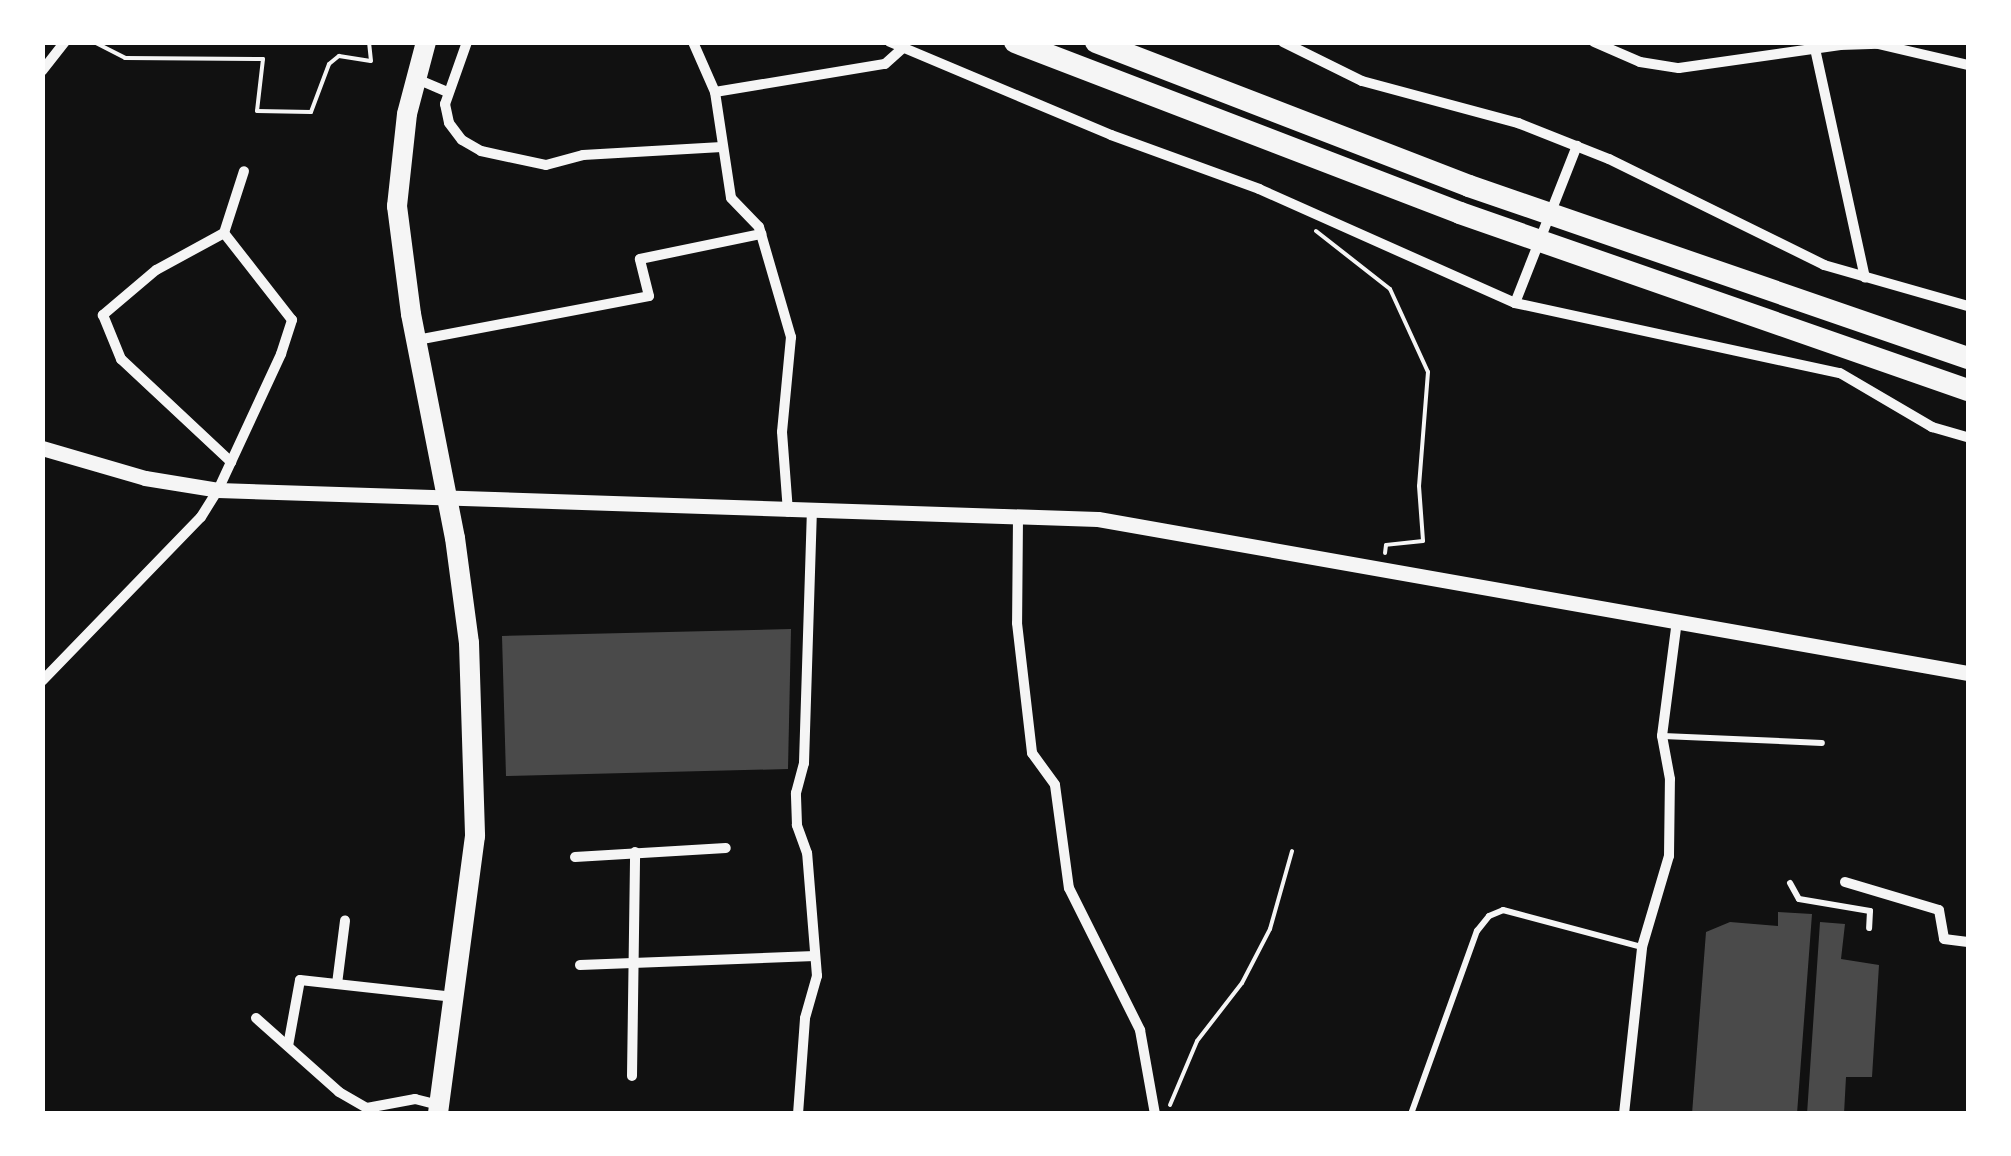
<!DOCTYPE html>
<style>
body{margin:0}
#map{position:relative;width:2011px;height:1156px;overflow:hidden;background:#111;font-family:"DejaVu Sans",sans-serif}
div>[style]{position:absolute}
.building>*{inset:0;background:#4a4a4a}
.path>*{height:4px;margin:-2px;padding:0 2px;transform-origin:2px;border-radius:2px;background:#f5f5f5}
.service>*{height:6px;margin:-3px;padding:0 3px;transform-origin:3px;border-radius:3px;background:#f5f5f5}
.minor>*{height:10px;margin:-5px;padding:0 5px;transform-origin:5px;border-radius:5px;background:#f5f5f5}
.tertiary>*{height:15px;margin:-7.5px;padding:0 7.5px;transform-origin:7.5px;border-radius:7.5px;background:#f5f5f5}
.primary>*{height:20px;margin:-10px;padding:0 10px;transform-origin:10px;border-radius:10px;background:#f5f5f5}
.motorway>*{height:22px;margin:-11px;padding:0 11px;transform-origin:11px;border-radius:11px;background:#f5f5f5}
span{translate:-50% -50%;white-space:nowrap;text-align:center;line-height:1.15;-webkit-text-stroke:10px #fff;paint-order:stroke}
.frame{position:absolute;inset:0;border:45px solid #fff;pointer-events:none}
</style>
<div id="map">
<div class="building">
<div style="clip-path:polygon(791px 629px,788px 769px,506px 776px,502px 636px)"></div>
<div style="clip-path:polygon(1778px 912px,1812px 914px,1797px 1114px,1692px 1114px,1706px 932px,1730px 922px,1778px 926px)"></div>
<div style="clip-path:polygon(1820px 922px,1845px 924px,1841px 959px,1879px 965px,1872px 1077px,1846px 1077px,1844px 1114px,1807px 1114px)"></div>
</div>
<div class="path">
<div style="left:94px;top:42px;width:35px;rotate:27deg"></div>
<div style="left:125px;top:58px;width:138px;rotate:0.4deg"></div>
<div style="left:263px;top:59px;width:52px;rotate:96.6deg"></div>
<div style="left:257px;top:111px;width:54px;rotate:1.1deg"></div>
<div style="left:311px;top:112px;width:51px;rotate:-69.4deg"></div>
<div style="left:329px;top:64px;width:13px;rotate:-39deg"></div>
<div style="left:339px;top:56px;width:32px;rotate:9deg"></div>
<div style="left:371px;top:61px;width:19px;rotate:-96deg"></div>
<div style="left:1316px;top:231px;width:94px;rotate:38.1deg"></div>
<div style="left:1390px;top:289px;width:91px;rotate:65.4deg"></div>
<div style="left:1428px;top:372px;width:114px;rotate:94.5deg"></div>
<div style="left:1419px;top:486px;width:55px;rotate:85.8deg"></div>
<div style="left:1423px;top:541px;width:37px;rotate:174deg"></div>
<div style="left:1386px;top:545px;width:8px;rotate:97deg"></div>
<div style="left:1170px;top:1105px;width:69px;rotate:-67.1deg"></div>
<div style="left:1197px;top:1041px;width:73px;rotate:-52.2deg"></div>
<div style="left:1242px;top:983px;width:61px;rotate:-62.6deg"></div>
<div style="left:1270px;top:929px;width:81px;rotate:-74.2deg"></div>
</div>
<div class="service">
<div style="left:1663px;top:736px;width:159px;rotate:2.5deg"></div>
<div style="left:1790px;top:883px;width:18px;rotate:61deg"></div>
<div style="left:1799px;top:899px;width:72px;rotate:9.6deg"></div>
<div style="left:1870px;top:911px;width:17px;rotate:93deg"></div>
<div style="left:1411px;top:1114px;width:195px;rotate:-70.2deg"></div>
<div style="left:1477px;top:931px;width:19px;rotate:-51deg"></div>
<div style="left:1489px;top:916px;width:15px;rotate:-23deg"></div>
<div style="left:1503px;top:910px;width:144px;rotate:14.9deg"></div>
</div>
<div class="minor">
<div style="left:467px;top:42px;width:66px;rotate:109.5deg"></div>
<div style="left:445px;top:104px;width:19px;rotate:78deg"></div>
<div style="left:449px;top:123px;width:21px;rotate:53deg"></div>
<div style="left:462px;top:140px;width:22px;rotate:30deg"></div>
<div style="left:481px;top:151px;width:66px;rotate:12.2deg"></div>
<div style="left:546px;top:165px;width:38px;rotate:-15deg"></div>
<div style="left:583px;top:155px;width:139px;rotate:-3.3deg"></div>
<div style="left:693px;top:42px;width:55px;rotate:66.3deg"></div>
<div style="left:715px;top:92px;width:107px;rotate:81.4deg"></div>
<div style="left:731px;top:198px;width:40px;rotate:46deg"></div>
<div style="left:759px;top:227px;width:115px;rotate:73.8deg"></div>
<div style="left:791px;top:337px;width:95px;rotate:95.4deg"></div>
<div style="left:782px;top:432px;width:80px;rotate:85.7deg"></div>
<div style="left:890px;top:42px;width:240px;rotate:22.8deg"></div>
<div style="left:1111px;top:135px;width:158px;rotate:20deg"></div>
<div style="left:1259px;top:189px;width:280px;rotate:24deg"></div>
<div style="left:1515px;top:303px;width:332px;rotate:12.2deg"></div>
<div style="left:1840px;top:373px;width:107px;rotate:30.4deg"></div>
<div style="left:1932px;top:427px;width:37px;rotate:16deg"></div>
<div style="left:1283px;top:42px;width:88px;rotate:26.3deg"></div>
<div style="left:1362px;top:81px;width:162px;rotate:15.1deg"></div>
<div style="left:1518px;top:123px;width:98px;rotate:21.6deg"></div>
<div style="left:1609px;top:159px;width:240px;rotate:26.2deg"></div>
<div style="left:1824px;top:265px;width:150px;rotate:15.9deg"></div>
<div style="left:1594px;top:42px;width:50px;rotate:23.5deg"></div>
<div style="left:1640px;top:62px;width:39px;rotate:9deg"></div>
<div style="left:1679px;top:68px;width:163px;rotate:-8.1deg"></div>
<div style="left:1840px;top:45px;width:38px;rotate:-2deg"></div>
<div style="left:1878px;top:44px;width:92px;rotate:13.1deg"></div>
<div style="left:1814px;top:44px;width:239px;rotate:77.7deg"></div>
<div style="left:42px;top:71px;width:37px;rotate:-52deg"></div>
<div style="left:417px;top:79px;width:34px;rotate:23deg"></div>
<div style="left:715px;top:92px;width:172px;rotate:-9.4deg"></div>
<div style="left:885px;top:64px;width:24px;rotate:-42deg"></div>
<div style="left:224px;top:233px;width:77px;rotate:151.4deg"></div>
<div style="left:156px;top:270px;width:70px;rotate:139.7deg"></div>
<div style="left:103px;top:315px;width:48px;rotate:67.8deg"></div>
<div style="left:121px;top:359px;width:151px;rotate:43.1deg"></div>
<div style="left:1515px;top:303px;width:169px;rotate:-68.5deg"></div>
<div style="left:417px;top:340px;width:236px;rotate:-10.7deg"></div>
<div style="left:649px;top:296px;width:38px;rotate:-104deg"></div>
<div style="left:640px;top:259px;width:124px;rotate:-11.7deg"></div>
<div style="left:1018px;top:517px;width:106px;rotate:90.5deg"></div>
<div style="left:1017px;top:623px;width:131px;rotate:83.4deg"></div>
<div style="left:1032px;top:753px;width:39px;rotate:54deg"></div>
<div style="left:1055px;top:785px;width:104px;rotate:82.3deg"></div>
<div style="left:1069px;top:888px;width:159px;rotate:63.4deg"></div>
<div style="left:1140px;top:1030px;width:85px;rotate:79.9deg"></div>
<div style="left:42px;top:681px;width:228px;rotate:-45.9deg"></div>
<div style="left:201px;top:517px;width:32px;rotate:-58deg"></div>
<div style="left:218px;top:490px;width:150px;rotate:-65.1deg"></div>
<div style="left:281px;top:354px;width:36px;rotate:-72deg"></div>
<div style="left:292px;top:320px;width:110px;rotate:-128deg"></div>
<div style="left:224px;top:233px;width:65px;rotate:-72.1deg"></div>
<div style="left:575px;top:857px;width:151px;rotate:-3.4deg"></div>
<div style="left:1845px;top:882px;width:98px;rotate:16.6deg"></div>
<div style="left:1939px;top:910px;width:29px;rotate:80deg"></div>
<div style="left:1944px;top:939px;width:24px;rotate:7deg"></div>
<div style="left:580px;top:965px;width:235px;rotate:-2.2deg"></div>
<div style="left:337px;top:984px;width:64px;rotate:-82.8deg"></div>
<div style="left:256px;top:1018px;width:111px;rotate:41.7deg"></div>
<div style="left:339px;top:1092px;width:32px;rotate:30deg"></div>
<div style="left:367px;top:1108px;width:49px;rotate:-10.6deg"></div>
<div style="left:415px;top:1099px;width:25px;rotate:14deg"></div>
<div style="left:288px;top:1046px;width:67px;rotate:-79.7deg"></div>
<div style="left:300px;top:980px;width:155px;rotate:6.3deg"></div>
<div style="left:632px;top:1076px;width:224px;rotate:-89.2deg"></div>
<div style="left:798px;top:1114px;width:96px;rotate:-85.8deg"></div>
<div style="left:805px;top:1018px;width:44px;rotate:-74.1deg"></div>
<div style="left:817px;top:976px;width:123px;rotate:-94.6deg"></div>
<div style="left:807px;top:853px;width:30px;rotate:-110deg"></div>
<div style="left:797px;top:825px;width:32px;rotate:-92deg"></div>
<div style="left:796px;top:793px;width:31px;rotate:-75deg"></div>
<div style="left:804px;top:763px;width:251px;rotate:-88.2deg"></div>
<div style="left:1624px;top:1114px;width:168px;rotate:-83.8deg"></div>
<div style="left:1642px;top:947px;width:95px;rotate:-73.5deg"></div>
<div style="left:1669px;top:856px;width:77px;rotate:-89.3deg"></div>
<div style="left:1670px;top:779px;width:44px;rotate:-100.5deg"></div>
<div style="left:1662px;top:736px;width:117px;rotate:-82.6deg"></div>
</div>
<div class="tertiary">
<div style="left:42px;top:448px;width:107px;rotate:16.2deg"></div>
<div style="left:145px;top:478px;width:74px;rotate:9.3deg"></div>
<div style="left:218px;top:490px;width:880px;rotate:1.89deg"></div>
<div style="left:1098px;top:519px;width:884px;rotate:10.04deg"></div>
</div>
<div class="primary">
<div style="left:426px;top:42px;width:74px;rotate:104.8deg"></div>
<div style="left:407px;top:114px;width:93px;rotate:96.2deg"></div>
<div style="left:397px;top:206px;width:109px;rotate:82.6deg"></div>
<div style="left:411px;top:314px;width:228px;rotate:78.9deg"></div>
<div style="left:455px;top:538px;width:106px;rotate:82.4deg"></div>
<div style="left:469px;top:643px;width:193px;rotate:88.2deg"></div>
<div style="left:475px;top:836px;width:280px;rotate:97.6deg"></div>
</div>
<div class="motorway">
<div style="left:1015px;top:42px;width:477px;rotate:21deg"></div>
<div style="left:1460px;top:213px;width:538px;rotate:19.21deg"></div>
<div style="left:1096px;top:42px;width:400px;rotate:21.1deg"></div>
<div style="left:1469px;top:186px;width:528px;rotate:19.02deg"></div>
</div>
<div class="frame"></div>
</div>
